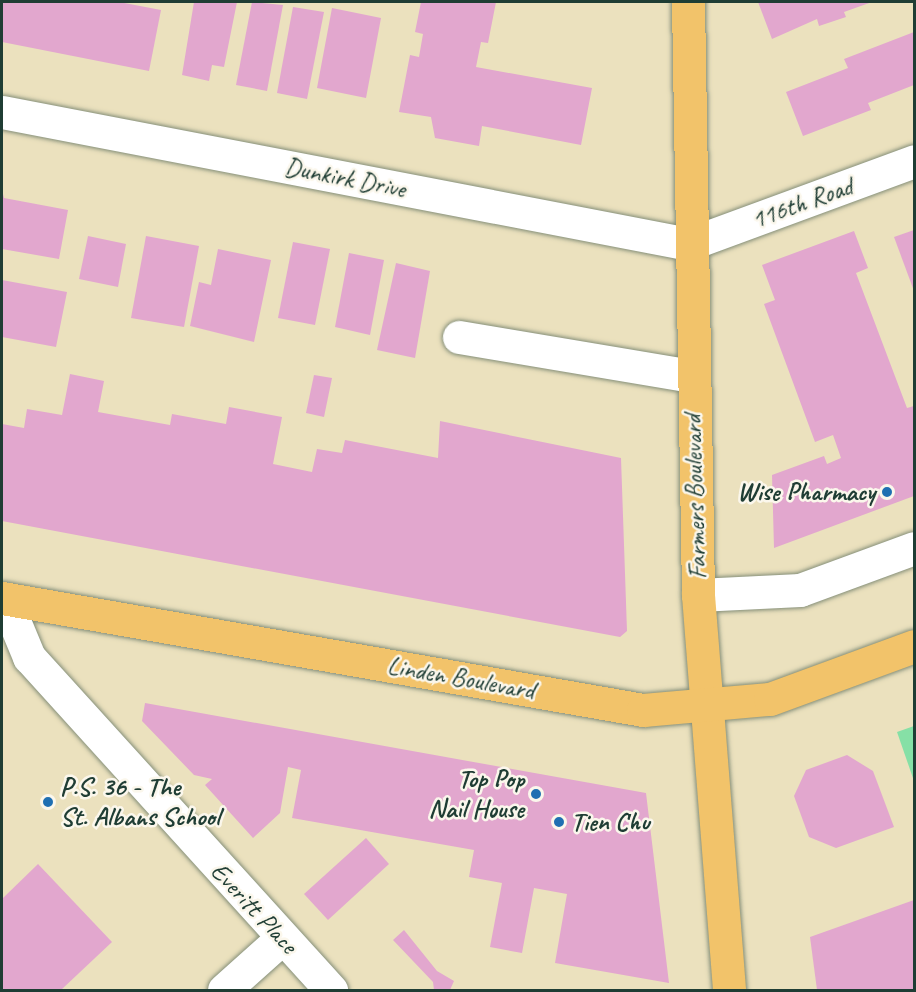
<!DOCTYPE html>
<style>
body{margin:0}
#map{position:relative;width:916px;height:992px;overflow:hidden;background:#ebe1be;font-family:Caveat,sans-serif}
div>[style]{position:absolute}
.green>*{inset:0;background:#86e0a6}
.building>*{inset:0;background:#e2a7ce}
.roads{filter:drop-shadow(0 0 2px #858f79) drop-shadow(0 0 2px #858f79)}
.minor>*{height:33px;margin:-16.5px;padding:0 16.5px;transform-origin:16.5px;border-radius:16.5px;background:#fff}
.major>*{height:33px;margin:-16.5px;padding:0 16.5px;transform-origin:16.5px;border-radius:16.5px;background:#f2c36a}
.dots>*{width:16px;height:16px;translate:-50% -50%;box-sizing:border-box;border:3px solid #fbf7ec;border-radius:50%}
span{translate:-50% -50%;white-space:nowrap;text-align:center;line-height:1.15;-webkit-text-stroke:5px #fbf7ec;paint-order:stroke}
.street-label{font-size:26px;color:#1f3d34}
.poi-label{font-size:26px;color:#1f3d34;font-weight:700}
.right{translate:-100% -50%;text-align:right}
.left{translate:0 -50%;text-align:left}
.frame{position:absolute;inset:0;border:3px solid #1f3d34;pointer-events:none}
</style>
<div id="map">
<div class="green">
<div style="clip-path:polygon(914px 726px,914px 781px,897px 732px)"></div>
</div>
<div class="building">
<div style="clip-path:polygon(2px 2px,119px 2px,161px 10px,149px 71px,2px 42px)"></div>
<div style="clip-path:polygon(194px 2px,237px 2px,224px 67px,212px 65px,209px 81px,182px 75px)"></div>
<div style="clip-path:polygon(252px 2px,283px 5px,267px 91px,236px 85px)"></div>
<div style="clip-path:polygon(421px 2px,496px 2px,488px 43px,481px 42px,476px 67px,592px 88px,581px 145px,482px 126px,479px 146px,435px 138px,431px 117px,399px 112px,410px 55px,419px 57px,423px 34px,415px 32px)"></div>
<div style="clip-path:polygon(758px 2px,872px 2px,844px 12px,846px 17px,819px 26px,817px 19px,772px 39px)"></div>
<div style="clip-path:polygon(293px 7px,324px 12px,307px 99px,277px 93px)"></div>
<div style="clip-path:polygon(332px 8px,381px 18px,366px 98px,317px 88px)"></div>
<div style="clip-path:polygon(914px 32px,914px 85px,868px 103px,871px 110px,803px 136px,786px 92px,848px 68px,844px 59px)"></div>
<div style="clip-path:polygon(2px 190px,4px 198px,68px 210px,59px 259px,2px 249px)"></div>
<div style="clip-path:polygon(914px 230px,914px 291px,894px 237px)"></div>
<div style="clip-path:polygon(854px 231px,868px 268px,856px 273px,907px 408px,914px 406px,914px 496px,774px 548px,772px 475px,824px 456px,827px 464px,841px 458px,833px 435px,815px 442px,764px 304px,775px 300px,762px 265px)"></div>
<div style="clip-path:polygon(88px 236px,126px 244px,118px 287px,79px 279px)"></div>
<div style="clip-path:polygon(146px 236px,199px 246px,184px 327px,131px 318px)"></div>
<div style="clip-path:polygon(293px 242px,330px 249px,315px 325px,278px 318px)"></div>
<div style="clip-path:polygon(218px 249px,271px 260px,254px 342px,190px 326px,199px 282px,211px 285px)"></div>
<div style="clip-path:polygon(349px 253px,384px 260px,370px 335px,335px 327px)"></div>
<div style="clip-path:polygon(396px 263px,430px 271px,415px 358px,377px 350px)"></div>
<div style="clip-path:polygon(2px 280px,67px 292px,56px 347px,2px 337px)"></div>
<div style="clip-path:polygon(70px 374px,104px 381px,98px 412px,170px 425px,172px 414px,226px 424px,229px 407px,282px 417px,273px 464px,312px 472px,317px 449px,342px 453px,345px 440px,438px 458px,440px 421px,621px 458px,627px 631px,620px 637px,2px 521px,2px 424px,24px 428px,27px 409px,62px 415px)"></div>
<div style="clip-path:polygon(314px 375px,332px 378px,324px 417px,306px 413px)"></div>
<div style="clip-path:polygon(145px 703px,646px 793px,669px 983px,555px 963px,567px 894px,534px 888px,522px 953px,490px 947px,502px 883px,469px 877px,474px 850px,292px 818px,301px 770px,288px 767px,280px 813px,253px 838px,205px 785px,212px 779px,194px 775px,142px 721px)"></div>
<div style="clip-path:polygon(847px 755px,873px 771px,894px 827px,836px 848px,809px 837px,794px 796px,806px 770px)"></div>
<div style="clip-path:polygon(366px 838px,389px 864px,328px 920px,304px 894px)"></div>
<div style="clip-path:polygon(38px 864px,112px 942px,61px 990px,2px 990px,2px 899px)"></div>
<div style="clip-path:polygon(914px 900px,914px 990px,817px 990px,810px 937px)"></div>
<div style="clip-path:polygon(404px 930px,437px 971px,454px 981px,450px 990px,434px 990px,433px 982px,393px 940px)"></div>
</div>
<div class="roads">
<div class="minor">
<div style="left:2px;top:112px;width:700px;rotate:10.88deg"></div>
<div style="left:689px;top:244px;width:240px;rotate:-20.2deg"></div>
<div style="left:459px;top:337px;width:236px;rotate:9.5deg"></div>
<div style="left:698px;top:595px;width:102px;rotate:-2.8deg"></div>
<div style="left:800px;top:590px;width:121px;rotate:-20.2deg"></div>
<div style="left:5px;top:599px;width:63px;rotate:67.5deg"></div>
<div style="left:29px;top:657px;width:450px;rotate:47.8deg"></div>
<div style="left:224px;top:990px;width:78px;rotate:-41.9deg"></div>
</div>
<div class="major">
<div style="left:688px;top:2px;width:593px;rotate:89.03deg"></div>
<div style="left:698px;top:595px;width:396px;rotate:85.5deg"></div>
<div style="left:2px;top:598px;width:651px;rotate:9.91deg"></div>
<div style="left:643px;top:710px;width:127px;rotate:-5deg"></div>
<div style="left:770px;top:699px;width:153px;rotate:-20.2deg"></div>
</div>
</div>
<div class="dots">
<div style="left:887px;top:492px;background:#1f6fb2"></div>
<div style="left:536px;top:794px;background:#1f6fb2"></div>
<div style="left:48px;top:802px;background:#1f6fb2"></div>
<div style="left:559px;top:822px;background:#1f6fb2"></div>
</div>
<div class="street-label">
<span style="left:345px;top:178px;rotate:11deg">Dunkirk Drive</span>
<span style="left:802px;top:203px;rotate:-20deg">116th Road</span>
<span style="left:695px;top:497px;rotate:-92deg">Farmers Boulevard</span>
<span style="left:461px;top:678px;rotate:10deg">Linden Boulevard</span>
<span style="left:254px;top:908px;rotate:47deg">Everitt Place</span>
</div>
<div class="poi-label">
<span class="right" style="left:875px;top:492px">Wise Pharmacy</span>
<span class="right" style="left:524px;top:794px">Top Pop<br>Nail House</span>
<span class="left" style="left:60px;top:802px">P.S. 36 - The<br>St. Albans School</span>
<span class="left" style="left:571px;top:822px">Tien Chu</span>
</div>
<div class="frame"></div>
</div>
